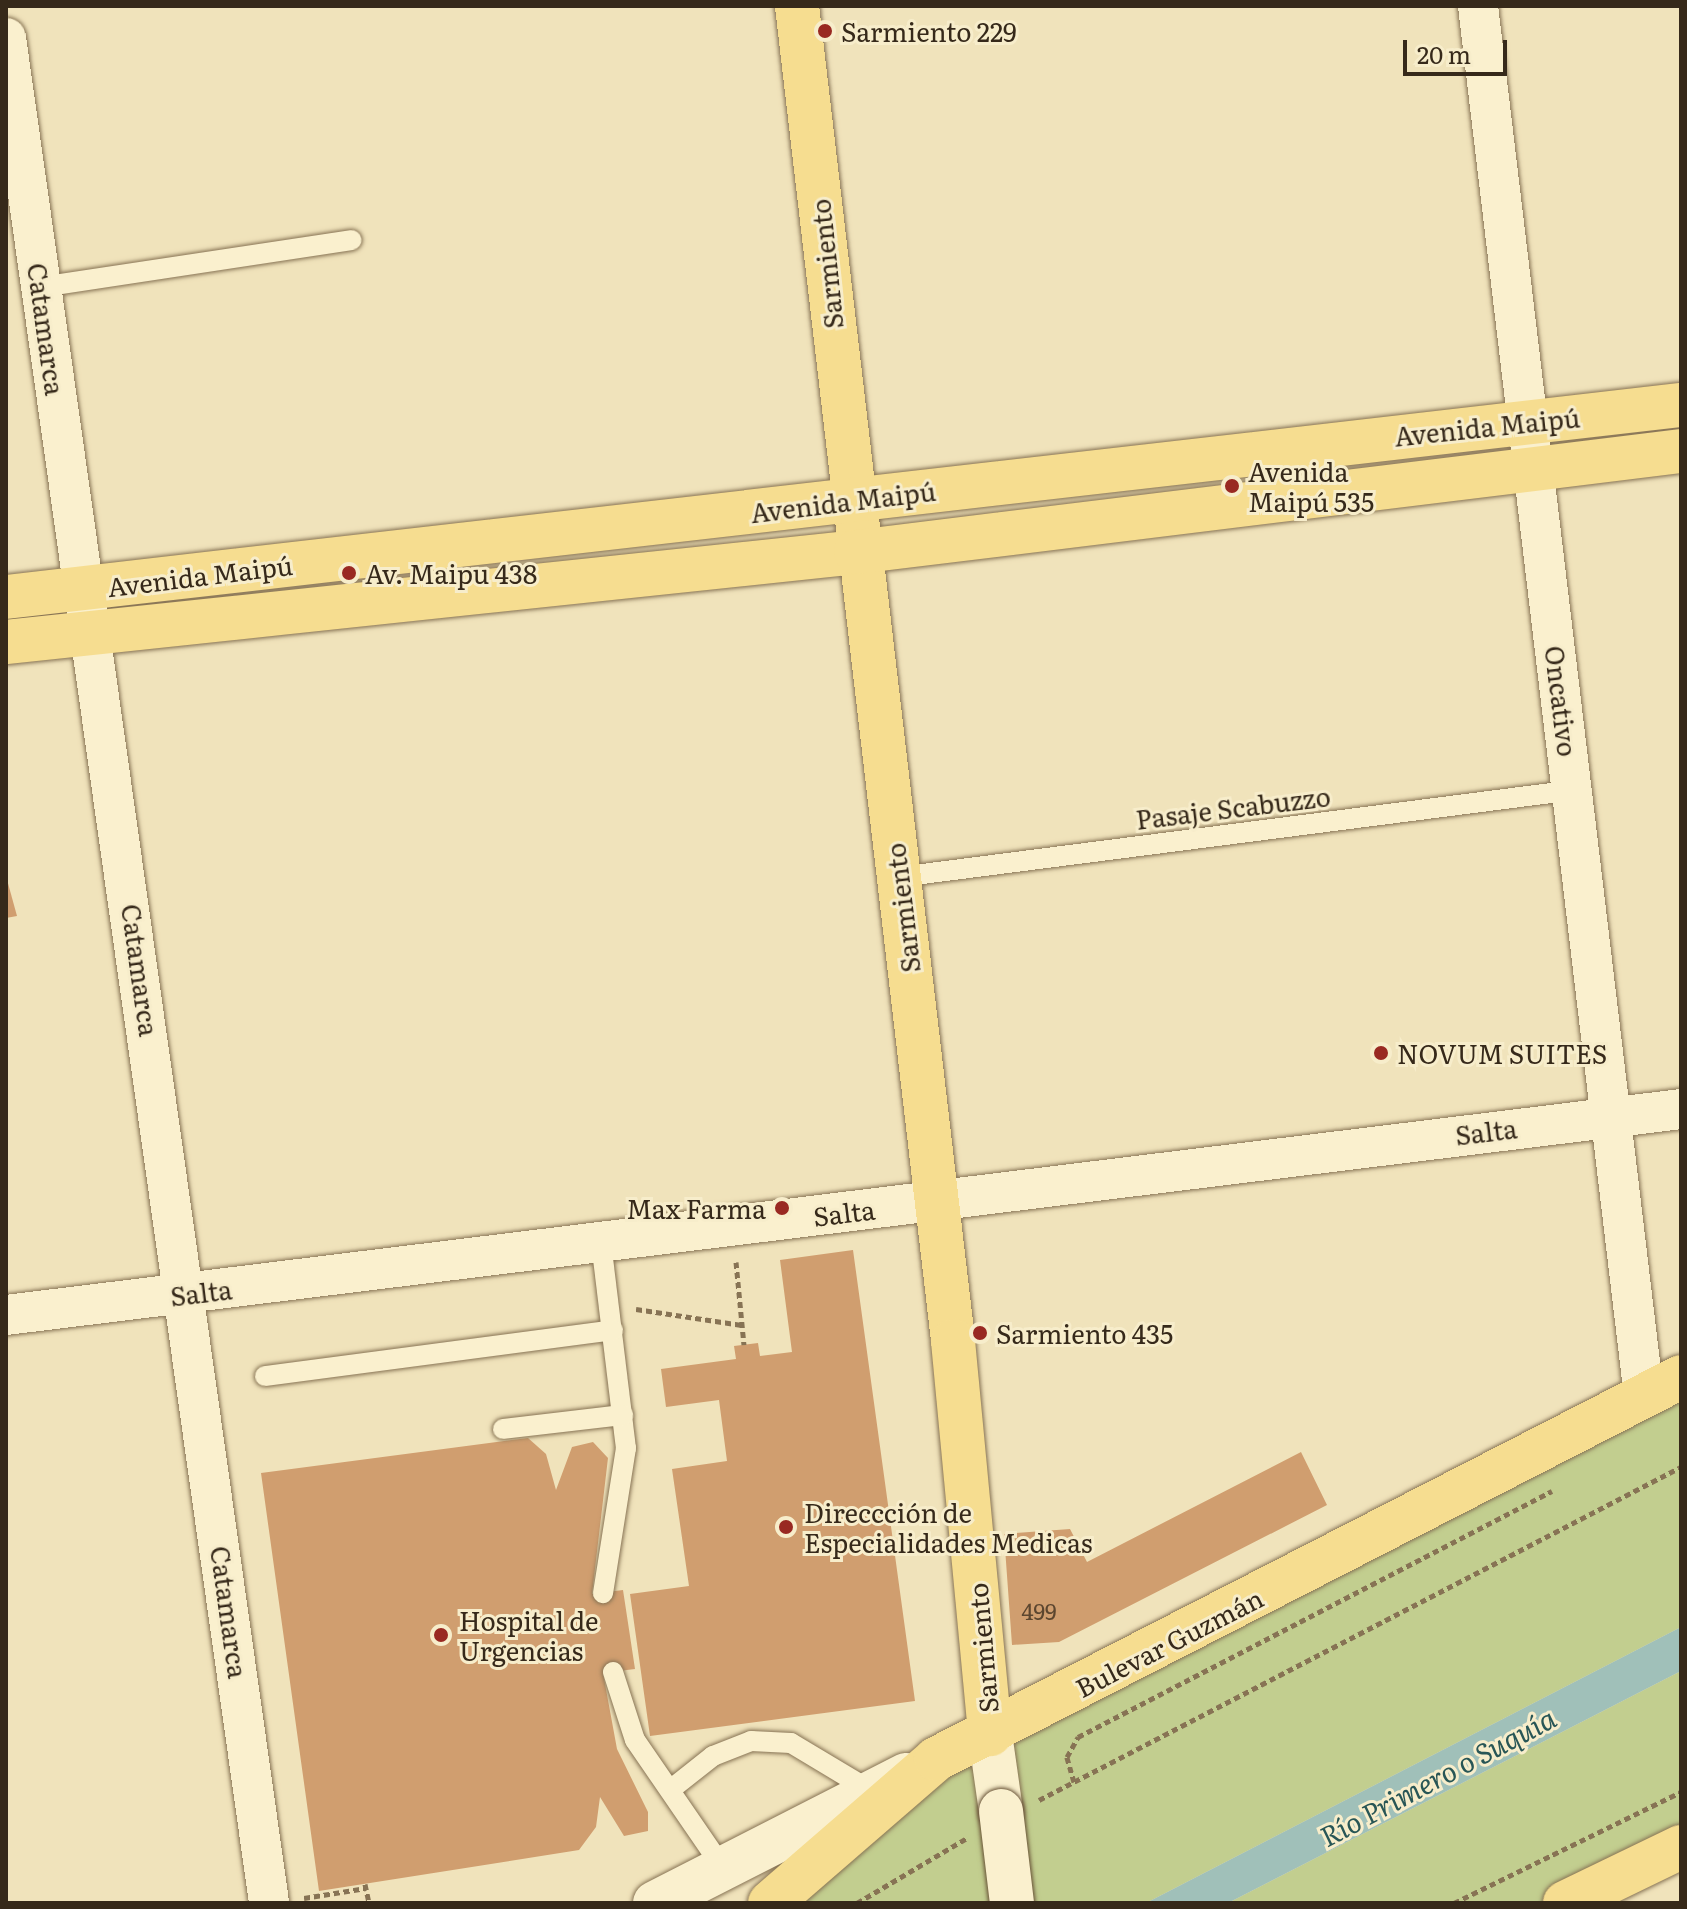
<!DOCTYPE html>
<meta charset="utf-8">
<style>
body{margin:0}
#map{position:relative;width:1687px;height:1909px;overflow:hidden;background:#f0e3bb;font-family:Literata,serif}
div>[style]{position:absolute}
.green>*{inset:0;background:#c2ce8f}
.water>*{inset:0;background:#a0c0b9}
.building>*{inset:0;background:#d09e6f}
.path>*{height:5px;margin-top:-2.5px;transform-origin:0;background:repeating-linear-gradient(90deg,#877354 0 6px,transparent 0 10px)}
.roads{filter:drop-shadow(0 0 2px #877354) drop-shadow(0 0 2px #877354)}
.service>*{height:20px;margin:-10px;padding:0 10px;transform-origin:10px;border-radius:10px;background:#faf0ce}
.minor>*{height:40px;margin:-20px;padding:0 20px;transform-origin:20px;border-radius:20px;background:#faf0ce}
.secondary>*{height:44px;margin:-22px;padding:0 22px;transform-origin:22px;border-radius:22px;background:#faf0ce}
.primary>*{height:44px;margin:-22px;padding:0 22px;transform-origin:22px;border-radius:22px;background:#f6dd90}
.bridges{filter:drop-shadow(0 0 2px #695438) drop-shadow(0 0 2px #695438)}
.secondary-bridge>*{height:44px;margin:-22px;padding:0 22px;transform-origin:22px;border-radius:22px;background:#faf0ce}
.dots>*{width:22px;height:22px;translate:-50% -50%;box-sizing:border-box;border:4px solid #f7edcb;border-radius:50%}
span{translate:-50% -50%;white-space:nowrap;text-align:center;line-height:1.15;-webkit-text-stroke:6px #f7edcb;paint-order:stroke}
.number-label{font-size:22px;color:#5c462f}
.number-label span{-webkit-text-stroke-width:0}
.poi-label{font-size:26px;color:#36291a}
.left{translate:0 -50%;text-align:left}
.right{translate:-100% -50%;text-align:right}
.street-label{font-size:26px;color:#36291a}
.water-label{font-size:28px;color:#285656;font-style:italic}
.frame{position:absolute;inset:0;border:8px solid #36291a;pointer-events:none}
.scale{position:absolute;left:1403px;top:40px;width:104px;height:36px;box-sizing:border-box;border:4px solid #36291a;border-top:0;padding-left:10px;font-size:24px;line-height:28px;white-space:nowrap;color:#36291a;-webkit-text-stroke:6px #f7edcb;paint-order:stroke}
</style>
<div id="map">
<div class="green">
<div style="clip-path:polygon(1681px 1377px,1681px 1627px,1146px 1903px,770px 1903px,936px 1759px)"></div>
<div style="clip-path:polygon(1681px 1671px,1681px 1847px,1565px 1903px,1228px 1903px)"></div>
</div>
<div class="water">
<div style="clip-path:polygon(1681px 1627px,1681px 1671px,1228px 1903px,1146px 1903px)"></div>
</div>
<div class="building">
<div style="clip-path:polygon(6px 876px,17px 916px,6px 918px)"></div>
<div style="clip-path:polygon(853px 1250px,915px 1701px,650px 1736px,630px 1594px,689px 1586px,672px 1469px,727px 1461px,719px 1400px,666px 1407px,661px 1369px,736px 1359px,734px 1346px,758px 1343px,760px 1356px,792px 1352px,780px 1260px)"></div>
<div style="clip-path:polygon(528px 1438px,546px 1454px,556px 1490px,572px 1447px,593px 1442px,608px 1458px,592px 1594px,623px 1590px,635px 1669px,603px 1673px,617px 1749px,648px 1812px,648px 1831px,624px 1836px,600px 1797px,596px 1827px,579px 1850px,319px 1891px,261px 1473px)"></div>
<div style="clip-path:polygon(1301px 1452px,1327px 1505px,1059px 1642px,1012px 1645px,1004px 1534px,1070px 1529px,1087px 1562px)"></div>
</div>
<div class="path">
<div style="left:736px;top:1262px;width:83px;rotate:84.5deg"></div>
<div style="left:636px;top:1309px;width:107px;rotate:8.6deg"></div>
<div style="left:1074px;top:1782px;width:26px;rotate:-106deg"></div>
<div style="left:1067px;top:1757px;width:23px;rotate:-61deg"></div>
<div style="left:1078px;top:1737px;width:534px;rotate:-27.43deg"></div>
<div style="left:1039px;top:1800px;width:723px;rotate:-27.42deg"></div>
<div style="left:365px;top:1884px;width:19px;rotate:78deg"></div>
<div style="left:304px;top:1898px;width:63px;rotate:-9.2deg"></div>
<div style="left:857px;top:1903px;width:128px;rotate:-30.6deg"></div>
<div style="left:1454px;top:1903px;width:253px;rotate:-26.1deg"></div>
</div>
<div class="roads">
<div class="service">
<div style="left:41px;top:287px;width:314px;rotate:-8.6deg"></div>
<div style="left:899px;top:877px;width:681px;rotate:-7.34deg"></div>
<div style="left:601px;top:1242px;width:208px;rotate:83.1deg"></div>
<div style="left:626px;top:1448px;width:147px;rotate:99deg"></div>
<div style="left:265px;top:1376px;width:351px;rotate:-7.5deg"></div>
<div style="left:503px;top:1429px;width:121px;rotate:-6.7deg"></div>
<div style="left:613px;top:1672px;width:71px;rotate:72.1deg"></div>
<div style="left:635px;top:1740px;width:155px;rotate:55.5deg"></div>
<div style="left:670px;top:1790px;width:55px;rotate:-38.3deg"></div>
<div style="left:713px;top:1756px;width:41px;rotate:-21.5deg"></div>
<div style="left:751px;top:1741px;width:40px;rotate:2.9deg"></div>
<div style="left:791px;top:1743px;width:96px;rotate:30.9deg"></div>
</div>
<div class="minor">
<div style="left:1478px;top:6px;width:1401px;rotate:83.19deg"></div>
<div style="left:6px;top:38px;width:1883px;rotate:81.97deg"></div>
<div style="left:6px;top:1315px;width:1688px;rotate:-7.01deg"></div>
</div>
<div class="secondary">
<div style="left:990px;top:1734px;width:78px;rotate:81.9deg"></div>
<div style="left:655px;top:1903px;width:282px;rotate:-27deg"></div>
</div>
<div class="primary">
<div style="left:797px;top:6px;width:1344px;rotate:83.33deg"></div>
<div style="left:953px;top:1341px;width:395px;rotate:84.6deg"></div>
<div style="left:6px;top:597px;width:1686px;rotate:-6.54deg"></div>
<div style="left:6px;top:642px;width:855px;rotate:-6.04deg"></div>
<div style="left:856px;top:552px;width:831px;rotate:-6.98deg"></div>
<div style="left:770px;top:1903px;width:220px;rotate:-40.9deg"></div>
<div style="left:936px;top:1759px;width:837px;rotate:-27.15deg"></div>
<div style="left:1565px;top:1903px;width:129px;rotate:-25.8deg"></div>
</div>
</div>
<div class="bridges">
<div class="secondary-bridge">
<div style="left:1001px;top:1811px;width:93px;rotate:83.2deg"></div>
</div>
</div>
<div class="dots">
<div style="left:825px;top:31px;background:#992922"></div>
<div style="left:1232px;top:486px;background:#992922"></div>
<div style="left:349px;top:573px;background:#992922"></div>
<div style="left:1381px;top:1053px;background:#992922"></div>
<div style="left:782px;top:1208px;background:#992922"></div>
<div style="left:980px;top:1333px;background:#992922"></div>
<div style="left:786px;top:1527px;background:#992922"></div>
<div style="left:441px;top:1635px;background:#992922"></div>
</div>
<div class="number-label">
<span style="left:1039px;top:1611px">499</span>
</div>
<div class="poi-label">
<span class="left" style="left:841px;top:31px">Sarmiento 229</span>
<span class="left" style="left:1248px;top:486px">Avenida<br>Maipú 535</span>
<span class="left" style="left:365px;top:573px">Av. Maipu 438</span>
<span class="left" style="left:1397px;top:1053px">NOVUM SUITES</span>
<span class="right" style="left:766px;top:1208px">Max Farma</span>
<span class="left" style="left:996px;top:1333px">Sarmiento 435</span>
<span class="left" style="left:804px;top:1527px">Direccción de<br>Especialidades Medicas</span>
<span class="left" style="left:459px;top:1635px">Hospital de<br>Urgencias</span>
</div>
<div class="street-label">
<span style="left:826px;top:264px;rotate:-96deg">Sarmiento</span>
<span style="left:47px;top:329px;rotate:82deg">Catamarca</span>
<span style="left:1487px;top:426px;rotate:-6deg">Avenida Maipú</span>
<span style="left:843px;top:501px;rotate:-7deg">Avenida Maipú</span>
<span style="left:200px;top:575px;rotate:-7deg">Avenida Maipú</span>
<span style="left:1562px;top:701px;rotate:83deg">Oncativo</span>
<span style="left:1233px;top:807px;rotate:-7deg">Pasaje Scabuzzo</span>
<span style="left:902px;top:908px;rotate:-97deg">Sarmiento</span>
<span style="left:141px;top:970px;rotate:82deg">Catamarca</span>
<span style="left:1486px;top:1131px;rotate:-7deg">Salta</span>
<span style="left:844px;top:1212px;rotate:-7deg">Salta</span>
<span style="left:201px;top:1292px;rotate:-7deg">Salta</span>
<span style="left:230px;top:1612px;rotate:82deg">Catamarca</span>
<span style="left:1169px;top:1642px;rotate:-27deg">Bulevar Guzmán</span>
<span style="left:982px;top:1648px;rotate:-95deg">Sarmiento</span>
</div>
<div class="water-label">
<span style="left:1437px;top:1776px;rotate:-28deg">Río Primero o Suquía</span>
</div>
<div class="frame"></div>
<div class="scale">20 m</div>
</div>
